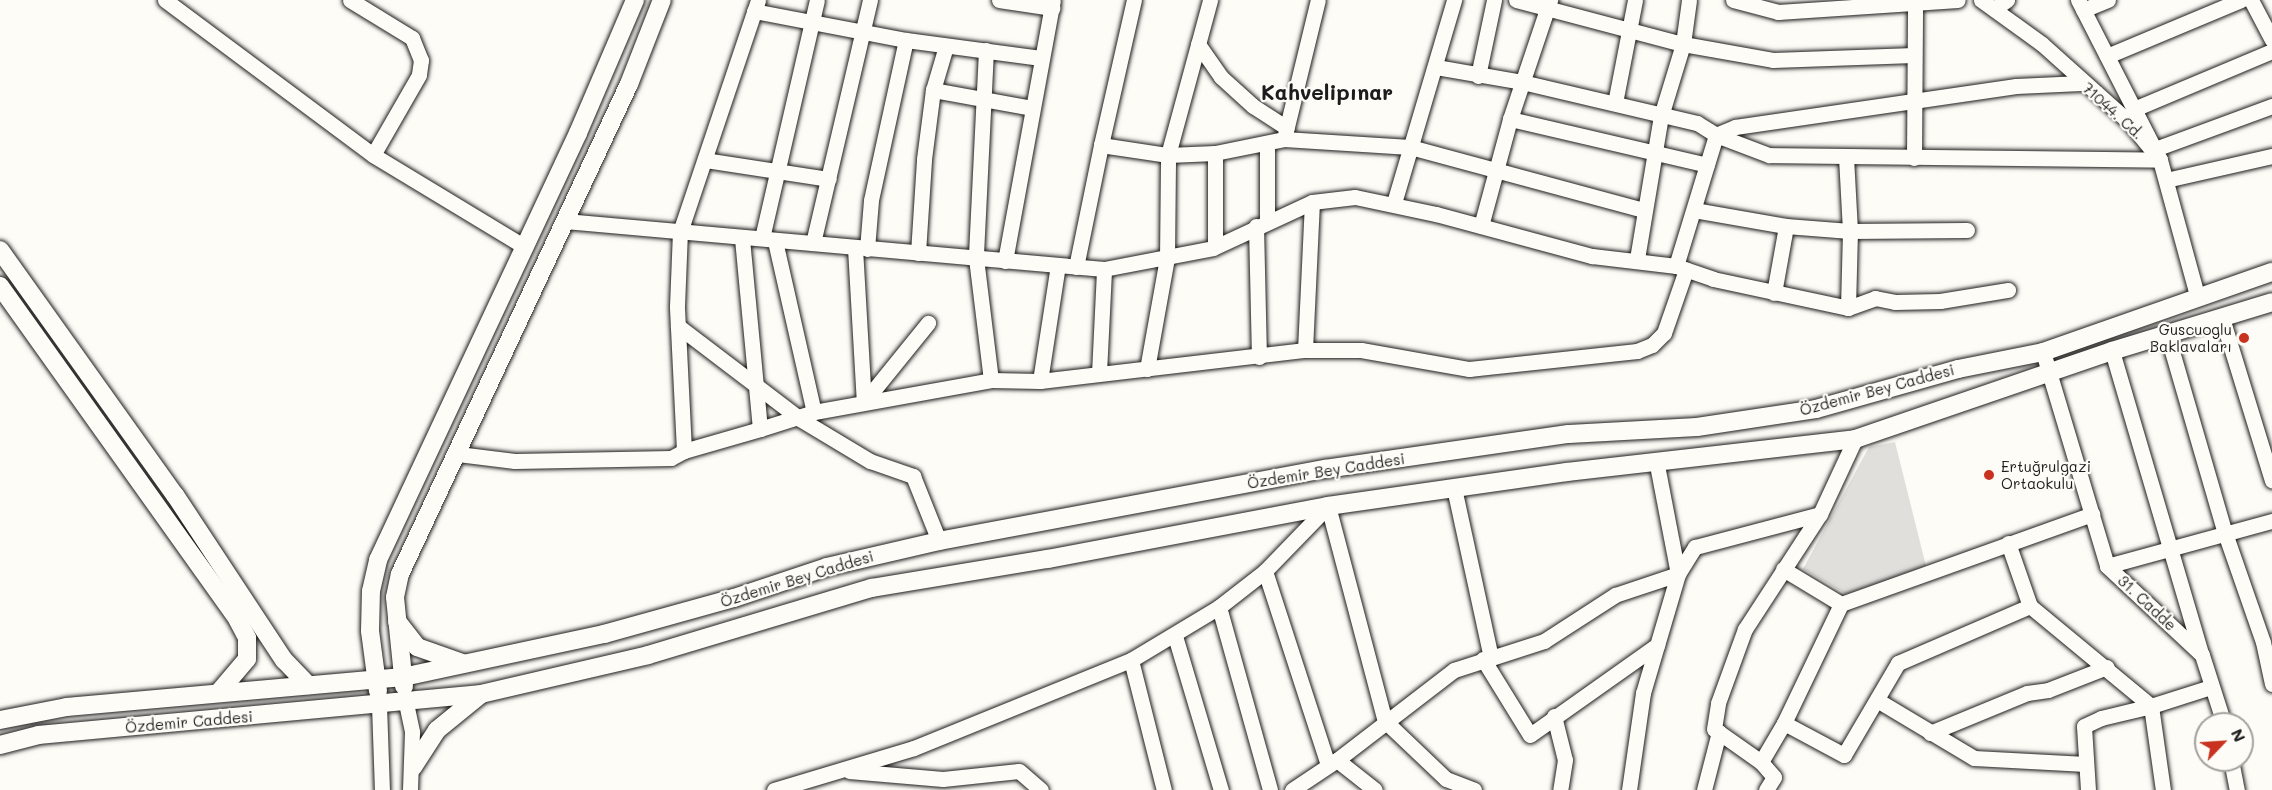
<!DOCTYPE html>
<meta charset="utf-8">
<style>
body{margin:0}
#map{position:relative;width:2272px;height:790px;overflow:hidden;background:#fdfcf7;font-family:Mali,sans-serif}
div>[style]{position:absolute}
.green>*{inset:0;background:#e0dfdb}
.roads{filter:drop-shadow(0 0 2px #1c1c1c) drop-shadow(0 0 2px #1c1c1c)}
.minor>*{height:15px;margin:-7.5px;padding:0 7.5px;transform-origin:7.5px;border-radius:7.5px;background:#fdfcf7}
.major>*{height:18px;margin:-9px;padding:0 9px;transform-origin:9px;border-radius:9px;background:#fdfcf7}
.dots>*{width:16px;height:16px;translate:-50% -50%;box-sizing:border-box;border:3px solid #fdfcf7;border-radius:50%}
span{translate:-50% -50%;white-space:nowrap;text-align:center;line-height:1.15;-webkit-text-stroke:4.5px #fdfcf7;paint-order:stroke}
.street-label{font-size:15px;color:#1c1c1c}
.poi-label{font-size:15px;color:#1c1c1c}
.right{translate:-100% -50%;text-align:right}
.left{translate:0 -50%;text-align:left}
.district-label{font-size:21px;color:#1c1c1c;font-weight:700}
.north{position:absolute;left:2194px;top:712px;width:60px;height:60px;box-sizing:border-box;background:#fdfcf7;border:2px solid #a3a29f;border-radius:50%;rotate:65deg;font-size:16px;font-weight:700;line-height:24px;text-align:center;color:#1c1c1c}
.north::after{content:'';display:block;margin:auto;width:21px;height:27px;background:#c8321e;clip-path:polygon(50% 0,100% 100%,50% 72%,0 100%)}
</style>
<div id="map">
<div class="green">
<div style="clip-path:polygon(1895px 442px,1926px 566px,1846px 594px,1803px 569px,1869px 447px)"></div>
</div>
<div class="roads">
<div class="minor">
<div style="left:165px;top:0;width:259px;rotate:36.7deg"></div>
<div style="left:373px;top:155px;width:178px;rotate:31.2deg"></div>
<div style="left:350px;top:0;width:73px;rotate:31.5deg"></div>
<div style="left:412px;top:38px;width:24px;rotate:68deg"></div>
<div style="left:421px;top:60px;width:15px;rotate:98deg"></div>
<div style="left:419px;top:75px;width:92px;rotate:119.9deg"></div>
<div style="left:999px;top:0;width:54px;rotate:8.6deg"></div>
<div style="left:1516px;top:0;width:173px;rotate:14.8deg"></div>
<div style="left:1683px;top:44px;width:91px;rotate:10.1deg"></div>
<div style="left:1773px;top:60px;width:141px;rotate:-2deg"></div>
<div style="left:1733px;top:0;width:47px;rotate:14.9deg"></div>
<div style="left:1778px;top:12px;width:180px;rotate:-3.8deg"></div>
<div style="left:1981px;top:0;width:75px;rotate:35.8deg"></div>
<div style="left:2042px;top:44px;width:117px;rotate:41.9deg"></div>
<div style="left:2129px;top:122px;width:49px;rotate:50.8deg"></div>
<div style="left:2160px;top:160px;width:140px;rotate:74.7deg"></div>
<div style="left:2251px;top:0;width:45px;rotate:62.3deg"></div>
<div style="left:1994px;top:9px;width:16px;rotate:-35deg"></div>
<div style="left:2083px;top:10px;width:27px;rotate:-22deg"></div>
<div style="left:754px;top:11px;width:155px;rotate:10.8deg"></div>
<div style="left:906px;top:40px;width:136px;rotate:7.6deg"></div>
<div style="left:1198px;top:44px;width:40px;rotate:55.1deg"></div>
<div style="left:1221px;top:77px;width:43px;rotate:42.2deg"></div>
<div style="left:1253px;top:106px;width:40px;rotate:32.9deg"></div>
<div style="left:986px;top:50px;width:208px;rotate:92.8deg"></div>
<div style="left:976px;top:258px;width:123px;rotate:83deg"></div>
<div style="left:2107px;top:56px;width:145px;rotate:-22.7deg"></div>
<div style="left:1436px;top:67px;width:87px;rotate:9.9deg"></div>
<div style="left:1522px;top:82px;width:180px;rotate:13.2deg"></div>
<div style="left:1697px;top:123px;width:22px;rotate:32deg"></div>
<div style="left:1716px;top:135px;width:57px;rotate:20.7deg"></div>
<div style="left:1769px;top:155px;width:391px;rotate:0.7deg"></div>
<div style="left:2160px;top:160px;width:180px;rotate:-117.1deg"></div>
<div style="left:1478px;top:76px;width:78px;rotate:-78.1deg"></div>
<div style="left:933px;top:90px;width:101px;rotate:10.3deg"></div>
<div style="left:1615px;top:103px;width:105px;rotate:-79deg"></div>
<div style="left:2134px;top:109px;width:150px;rotate:-22.8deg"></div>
<div style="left:1510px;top:119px;width:202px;rotate:13.1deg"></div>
<div style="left:1284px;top:139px;width:143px;rotate:-76.3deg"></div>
<div style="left:1101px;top:145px;width:149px;rotate:-77.2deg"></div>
<div style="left:2155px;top:149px;width:125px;rotate:-20.2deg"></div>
<div style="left:1215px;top:153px;width:93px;rotate:90deg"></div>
<div style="left:1846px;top:157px;width:74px;rotate:86.9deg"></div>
<div style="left:1850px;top:231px;width:77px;rotate:91.5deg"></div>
<div style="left:1914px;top:158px;width:153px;rotate:-89.6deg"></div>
<div style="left:705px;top:160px;width:125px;rotate:8.7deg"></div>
<div style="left:2166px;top:180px;width:109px;rotate:-12.8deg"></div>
<div style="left:1394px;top:203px;width:212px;rotate:-73.5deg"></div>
<div style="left:1694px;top:210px;width:93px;rotate:9.9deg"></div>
<div style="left:1786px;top:226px;width:64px;rotate:4.5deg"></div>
<div style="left:1850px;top:231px;width:117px;rotate:-0.5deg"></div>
<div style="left:1267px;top:220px;width:77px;rotate:-90deg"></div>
<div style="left:565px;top:221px;width:541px;rotate:5.09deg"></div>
<div style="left:1104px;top:269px;width:111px;rotate:-10.9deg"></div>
<div style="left:1213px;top:248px;width:109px;rotate:-24.9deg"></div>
<div style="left:1312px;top:202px;width:43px;rotate:-6.6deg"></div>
<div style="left:1355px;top:197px;width:83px;rotate:11.9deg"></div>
<div style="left:1436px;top:214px;width:162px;rotate:15.1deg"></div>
<div style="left:1592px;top:256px;width:85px;rotate:6.8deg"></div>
<div style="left:1676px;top:266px;width:39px;rotate:19deg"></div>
<div style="left:1713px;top:279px;width:138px;rotate:12.1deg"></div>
<div style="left:1848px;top:308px;width:29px;rotate:-20deg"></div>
<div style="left:1875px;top:298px;width:20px;rotate:11deg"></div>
<div style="left:1895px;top:302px;width:45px;rotate:-1.3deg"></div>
<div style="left:1940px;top:301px;width:69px;rotate:-9.2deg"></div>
<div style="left:1256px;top:226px;width:131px;rotate:88.7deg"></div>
<div style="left:1481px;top:226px;width:111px;rotate:-74.8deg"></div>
<div style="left:1510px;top:119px;width:126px;rotate:-71.4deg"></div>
<div style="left:762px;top:238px;width:244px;rotate:-77deg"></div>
<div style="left:775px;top:241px;width:175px;rotate:77.2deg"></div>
<div style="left:813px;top:243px;width:250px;rotate:-76.8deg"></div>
<div style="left:855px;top:248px;width:154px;rotate:86.7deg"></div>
<div style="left:867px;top:249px;width:49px;rotate:-85.3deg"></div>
<div style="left:871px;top:200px;width:164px;rotate:-77.7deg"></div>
<div style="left:918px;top:253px;width:94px;rotate:-86.3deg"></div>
<div style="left:924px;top:159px;width:70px;rotate:-82.6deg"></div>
<div style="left:933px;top:90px;width:46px;rotate:-73.5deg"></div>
<div style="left:1637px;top:259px;width:145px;rotate:-80.5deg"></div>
<div style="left:1661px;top:116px;width:75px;rotate:-73deg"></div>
<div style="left:1683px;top:44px;width:44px;rotate:-82.2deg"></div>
<div style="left:1005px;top:261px;width:265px;rotate:-79.6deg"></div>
<div style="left:1676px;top:266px;width:137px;rotate:-73deg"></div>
<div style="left:1716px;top:135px;width:21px;rotate:-23deg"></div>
<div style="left:1735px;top:127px;width:284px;rotate:-8.3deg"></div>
<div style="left:2016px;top:86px;width:65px;rotate:-2.6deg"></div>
<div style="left:1076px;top:267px;width:125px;rotate:-78.4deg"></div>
<div style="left:1101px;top:145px;width:68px;rotate:8.5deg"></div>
<div style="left:1168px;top:155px;width:47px;rotate:-2.4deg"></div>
<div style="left:1215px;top:153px;width:70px;rotate:-11.5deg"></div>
<div style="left:1284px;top:139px;width:126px;rotate:3.6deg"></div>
<div style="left:1410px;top:147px;width:241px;rotate:15.1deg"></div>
<div style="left:1774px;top:293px;width:68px;rotate:-79.8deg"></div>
<div style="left:2222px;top:318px;width:170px;rotate:72.9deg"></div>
<div style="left:678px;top:326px;width:153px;rotate:37.3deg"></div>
<div style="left:800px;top:419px;width:82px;rotate:31deg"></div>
<div style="left:870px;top:461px;width:46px;rotate:19.2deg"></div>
<div style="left:913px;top:476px;width:70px;rotate:68.2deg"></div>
<div style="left:2167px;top:334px;width:207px;rotate:73.8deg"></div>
<div style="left:2225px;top:533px;width:115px;rotate:70.8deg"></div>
<div style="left:2263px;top:642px;width:43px;rotate:77.9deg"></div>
<div style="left:1305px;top:350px;width:148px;rotate:-87.3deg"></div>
<div style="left:2112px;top:351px;width:315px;rotate:73.6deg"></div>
<div style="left:2043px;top:352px;width:223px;rotate:73.3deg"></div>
<div style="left:2107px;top:566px;width:130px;rotate:43.1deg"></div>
<div style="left:2202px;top:655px;width:72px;rotate:72.3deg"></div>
<div style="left:1147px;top:369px;width:113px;rotate:-79.8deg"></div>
<div style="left:1167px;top:258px;width:103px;rotate:-89.4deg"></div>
<div style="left:1168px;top:155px;width:161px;rotate:-74.8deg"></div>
<div style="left:1099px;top:373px;width:104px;rotate:-87.2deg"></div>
<div style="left:1040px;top:381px;width:117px;rotate:-81.2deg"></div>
<div style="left:864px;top:402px;width:102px;rotate:-51deg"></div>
<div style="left:760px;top:429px;width:57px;rotate:-17.5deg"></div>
<div style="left:814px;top:412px;width:180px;rotate:-10.2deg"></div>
<div style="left:991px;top:380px;width:49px;rotate:1.2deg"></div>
<div style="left:1040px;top:381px;width:267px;rotate:-6.7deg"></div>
<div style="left:1305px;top:350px;width:56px"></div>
<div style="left:1361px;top:350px;width:110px;rotate:10deg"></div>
<div style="left:1469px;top:369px;width:169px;rotate:-6.1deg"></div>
<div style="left:1637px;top:351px;width:16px;rotate:-22deg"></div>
<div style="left:1652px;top:345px;width:17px;rotate:-45deg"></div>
<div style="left:1664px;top:333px;width:67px;rotate:-70.8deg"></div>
<div style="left:684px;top:451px;width:79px;rotate:-16.1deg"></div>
<div style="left:760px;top:429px;width:192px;rotate:-95.4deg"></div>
<div style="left:458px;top:454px;width:57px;rotate:7deg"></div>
<div style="left:515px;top:461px;width:156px;rotate:-1.1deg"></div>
<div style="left:671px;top:458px;width:15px;rotate:-28deg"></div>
<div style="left:684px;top:451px;width:145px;rotate:-92.8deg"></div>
<div style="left:677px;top:306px;width:74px;rotate:-87.7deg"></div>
<div style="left:680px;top:232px;width:245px;rotate:-71.4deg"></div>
<div style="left:1454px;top:488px;width:174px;rotate:77.7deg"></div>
<div style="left:1328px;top:506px;width:222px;rotate:75.2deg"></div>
<div style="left:1385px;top:721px;width:84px;rotate:43.6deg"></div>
<div style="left:1446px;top:779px;width:30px;rotate:21deg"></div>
<div style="left:2008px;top:543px;width:67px;rotate:70.8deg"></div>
<div style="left:2030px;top:606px;width:157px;rotate:39.6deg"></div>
<div style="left:2151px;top:706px;width:63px;rotate:-17.6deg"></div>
<div style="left:2107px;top:566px;width:171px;rotate:-15.3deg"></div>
<div style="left:1783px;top:569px;width:68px;rotate:31.1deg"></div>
<div style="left:1265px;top:571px;width:204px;rotate:72deg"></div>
<div style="left:1219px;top:607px;width:190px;rotate:74.4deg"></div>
<div style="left:1175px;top:636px;width:161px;rotate:73.4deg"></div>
<div style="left:1483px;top:659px;width:89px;rotate:58.3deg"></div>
<div style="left:1530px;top:735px;width:156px;rotate:-35.3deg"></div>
<div style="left:1131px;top:660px;width:134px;rotate:75.8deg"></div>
<div style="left:1877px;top:700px;width:113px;rotate:30.9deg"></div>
<div style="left:1974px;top:758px;width:112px;rotate:3.1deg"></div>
<div style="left:406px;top:703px;width:30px;rotate:78deg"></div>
<div style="left:412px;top:732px;width:58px;rotate:92deg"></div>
<div style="left:379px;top:705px;width:85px;rotate:88deg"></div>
<div style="left:1554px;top:716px;width:45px;rotate:76deg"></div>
<div style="left:1565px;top:760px;width:30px;rotate:99deg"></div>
<div style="left:1784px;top:723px;width:68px;rotate:28.1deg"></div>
<div style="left:1844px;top:755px;width:107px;rotate:-59.6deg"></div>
<div style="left:1898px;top:663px;width:144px;rotate:-23.4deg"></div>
<div style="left:1930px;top:733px;width:105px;rotate:-22.4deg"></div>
<div style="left:2027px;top:693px;width:21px;rotate:-8deg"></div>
<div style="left:2048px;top:690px;width:63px;rotate:-21.3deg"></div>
<div style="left:1337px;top:760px;width:48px;rotate:38.3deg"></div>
<div style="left:2231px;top:760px;width:31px;rotate:79deg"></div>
<div style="left:1761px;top:762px;width:45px;rotate:-59.5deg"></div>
<div style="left:1784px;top:723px;width:132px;rotate:-64.4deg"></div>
<div style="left:1841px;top:604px;width:267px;rotate:-19.7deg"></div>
<div style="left:849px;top:771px;width:94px;rotate:4.9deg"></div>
<div style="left:943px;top:779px;width:76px;rotate:-6deg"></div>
<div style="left:1019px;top:771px;width:29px;rotate:41deg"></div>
<div style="left:774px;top:790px;width:146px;rotate:-16.7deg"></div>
<div style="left:914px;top:748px;width:234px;rotate:-22.1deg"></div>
<div style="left:1131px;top:660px;width:103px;rotate:-31.1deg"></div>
<div style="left:1219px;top:607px;width:58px;rotate:-38deg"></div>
<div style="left:1265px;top:571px;width:91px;rotate:-45.9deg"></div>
<div style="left:1292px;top:790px;width:54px;rotate:-33.7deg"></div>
<div style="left:1337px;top:760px;width:148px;rotate:-37.6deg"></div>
<div style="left:1454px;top:670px;width:95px;rotate:-17.9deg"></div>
<div style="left:1544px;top:641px;width:85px;rotate:-32.9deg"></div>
<div style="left:1615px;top:595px;width:66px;rotate:-18.4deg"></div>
<div style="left:1678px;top:574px;width:32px;rotate:-58deg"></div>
<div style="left:1695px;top:547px;width:129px;rotate:-14.8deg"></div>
<div style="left:1820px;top:514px;width:83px;rotate:-65deg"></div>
<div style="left:1629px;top:790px;width:98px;rotate:-81.8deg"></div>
<div style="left:1643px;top:693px;width:124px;rotate:-73.6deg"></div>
<div style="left:1678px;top:574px;width:111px;rotate:-100.9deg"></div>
<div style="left:1704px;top:790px;width:60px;rotate:-75.5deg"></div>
<div style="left:1766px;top:790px;width:15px;rotate:-58deg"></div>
<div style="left:1774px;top:777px;width:20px;rotate:-131deg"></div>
<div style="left:1761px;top:762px;width:57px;rotate:-144.9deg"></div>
<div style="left:1714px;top:729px;width:26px;rotate:-81deg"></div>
<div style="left:1718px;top:703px;width:79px;rotate:-70deg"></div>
<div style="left:1745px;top:629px;width:137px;rotate:-56.9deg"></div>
<div style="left:2088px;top:790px;width:64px;rotate:-93.6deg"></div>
<div style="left:2084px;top:726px;width:19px;rotate:-25deg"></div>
<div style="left:2101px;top:718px;width:51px;rotate:-13.5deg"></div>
<div style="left:2151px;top:706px;width:85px;rotate:81.9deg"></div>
</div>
<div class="major">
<div style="left:0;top:250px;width:301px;rotate:54.5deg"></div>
<div style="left:175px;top:495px;width:198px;rotate:56.6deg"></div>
<div style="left:284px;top:660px;width:35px;rotate:46deg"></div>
<div style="left:0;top:286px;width:404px;rotate:54.5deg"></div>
<div style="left:235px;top:615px;width:26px;rotate:62deg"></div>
<div style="left:247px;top:638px;width:21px;rotate:90deg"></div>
<div style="left:247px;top:659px;width:43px;rotate:130.3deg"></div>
<div style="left:397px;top:621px;width:33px;rotate:52deg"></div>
<div style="left:417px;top:647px;width:48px;rotate:19.6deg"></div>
<div style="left:404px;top:686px;width:89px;rotate:-95.8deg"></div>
<div style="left:395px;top:597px;width:24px;rotate:-78deg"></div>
<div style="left:400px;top:574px;width:541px;rotate:-64.95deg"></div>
<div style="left:629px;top:84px;width:90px;rotate:-68.6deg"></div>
<div style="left:378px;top:691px;width:61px;rotate:-97.6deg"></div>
<div style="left:370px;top:631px;width:40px;rotate:-88.6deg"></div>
<div style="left:371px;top:591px;width:32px;rotate:-77deg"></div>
<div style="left:378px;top:560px;width:472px;rotate:-64.9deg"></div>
<div style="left:578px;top:133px;width:145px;rotate:-66.8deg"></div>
<div style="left:0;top:720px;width:68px;rotate:-11deg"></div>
<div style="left:67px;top:707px;width:337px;rotate:-5.1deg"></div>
<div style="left:403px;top:677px;width:206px;rotate:-12.1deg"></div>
<div style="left:604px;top:634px;width:135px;rotate:-15.5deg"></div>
<div style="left:734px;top:598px;width:98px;rotate:-18.4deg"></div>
<div style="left:827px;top:567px;width:115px;rotate:-13.1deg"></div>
<div style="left:939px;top:541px;width:393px;rotate:-10.6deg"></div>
<div style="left:1325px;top:469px;width:246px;rotate:-8.2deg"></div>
<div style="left:1569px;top:434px;width:128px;rotate:-3.1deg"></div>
<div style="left:1697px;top:427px;width:120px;rotate:-8.6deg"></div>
<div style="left:1816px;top:409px;width:148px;rotate:-15.7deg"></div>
<div style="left:1958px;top:369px;width:87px;rotate:-11.3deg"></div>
<div style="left:2043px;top:352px;width:243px;rotate:-19.3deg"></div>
<div style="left:0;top:745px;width:40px;rotate:-14.4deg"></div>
<div style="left:39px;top:735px;width:444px;rotate:-5.3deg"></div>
<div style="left:481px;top:694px;width:171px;rotate:-13.1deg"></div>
<div style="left:648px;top:655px;width:234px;rotate:-16.7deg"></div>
<div style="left:872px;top:588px;width:178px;rotate:-9.4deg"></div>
<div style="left:1048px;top:559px;width:285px;rotate:-10.7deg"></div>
<div style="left:1328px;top:506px;width:241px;rotate:-8.1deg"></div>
<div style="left:1567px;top:472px;width:290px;rotate:-6.5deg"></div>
<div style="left:1855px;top:439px;width:272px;rotate:-18.9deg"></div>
<div style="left:2112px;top:351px;width:167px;rotate:-17deg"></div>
<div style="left:413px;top:767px;width:44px;rotate:-57deg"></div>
<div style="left:437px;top:730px;width:55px;rotate:-39.1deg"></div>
</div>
</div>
<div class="dots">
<div style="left:2244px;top:338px;background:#c8321e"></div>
<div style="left:1989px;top:475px;background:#c8321e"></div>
</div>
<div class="street-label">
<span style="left:2113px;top:111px;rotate:42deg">71044. Cd.</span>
<span style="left:1877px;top:390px;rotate:-15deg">Özdemir Bey Caddesi</span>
<span style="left:1326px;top:471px;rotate:-9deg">Özdemir Bey Caddesi</span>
<span style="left:797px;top:579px;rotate:-17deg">Özdemir Bey Caddesi</span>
<span style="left:2147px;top:603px;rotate:43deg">31. Cadde</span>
<span style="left:189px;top:722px;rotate:-5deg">Özdemir Caddesi</span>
</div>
<div class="poi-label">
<span class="right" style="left:2232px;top:338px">Guscuoglu<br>Baklavaları</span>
<span class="left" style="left:2001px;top:475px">Ertuğrulgazi<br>Ortaokulu</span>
</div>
<div class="district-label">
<span style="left:1327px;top:92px">Kahvelipınar</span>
</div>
<div class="north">N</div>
</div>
